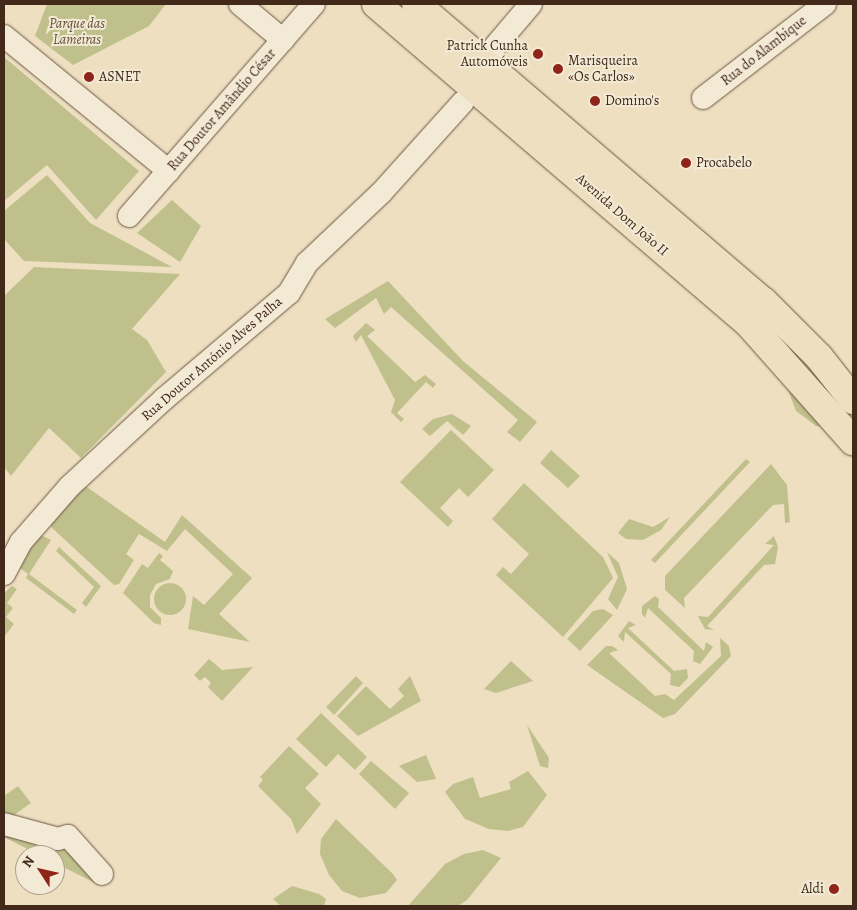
<!DOCTYPE html>
<meta charset="utf-8">
<style>
body{margin:0}
#map{position:relative;width:857px;height:910px;overflow:hidden;background:#eddfc0;font-family:Alegreya,serif}
div>[style]{position:absolute}
.green>*{inset:0;background:#c0c08d}
.round{border-radius:50%}
.roads{filter:drop-shadow(0 0 1px #6d5643) drop-shadow(0 0 1px #6d5643)}
.minor>*{height:22px;margin:-11px;padding:0 11px;transform-origin:11px;border-radius:11px;background:#f3ead6}
.major>*{height:28px;margin:-14px;padding:0 14px;transform-origin:14px;border-radius:14px;background:#eddfc0}
.dots>*{width:14px;height:14px;translate:-50% -50%;box-sizing:border-box;border:2px solid #f3ead6;border-radius:50%}
span{translate:-50% -50%;white-space:nowrap;text-align:center;line-height:1.15;-webkit-text-stroke:4px #f3ead6;paint-order:stroke}
.park-label{font-size:14px;color:#624f36;font-style:italic}
.poi-label{font-size:14px;color:#422919}
.right{translate:-100% -50%;text-align:right}
.left{translate:0 -50%;text-align:left}
.street-label{font-size:14px;color:#422919}
.frame{position:absolute;inset:0;border:5px solid #422919;pointer-events:none}
.north{position:absolute;left:15px;top:845px;width:50px;height:50px;box-sizing:border-box;background:#f3ead6;border:1px solid #ac9d8a;border-radius:50%;rotate:305deg;font-size:14px;font-weight:700;line-height:20px;text-align:center;color:#422919}
.north::after{content:'';display:block;margin:auto;width:18px;height:22px;background:#8f2418;clip-path:polygon(50% 0,100% 100%,50% 72%,0 100%)}
</style>
<div id="map">
<div class="green">
<div style="clip-path:polygon(47px 4px,166px 4px,149px 26px,73px 65px,35px 36px)"></div>
<div style="clip-path:polygon(4px 57px,139px 171px,96px 220px,47px 165px,4px 201px)"></div>
<div style="clip-path:polygon(47px 175px,90px 223px,172px 267px,24px 261px,4px 239px,4px 211px)"></div>
<div style="clip-path:polygon(172px 200px,201px 226px,180px 262px,137px 233px)"></div>
<div style="clip-path:polygon(34px 267px,180px 274px,132px 329px,147px 340px,166px 372px,81px 458px,49px 428px,11px 476px,4px 467px,4px 296px)"></div>
<div style="clip-path:polygon(388px 281px,463px 361px,537px 422px,520px 442px,507px 432px,518px 420px,391px 307px,384px 314px,376px 298px,335px 328px,325px 319px)"></div>
<div style="clip-path:polygon(366px 323px,375px 330px,367px 336px,415px 382px,425px 375px,436px 384px,433px 388px,426px 382px,397px 413px,404px 419px,401px 422px,391px 412px,395px 400px,361px 335px,356px 342px,353px 336px)"></div>
<div style="clip-path:polygon(785px 382px,829px 427px,816px 426px,796px 411px)"></div>
<div style="clip-path:polygon(452px 414px,471px 426px,463px 435px,447px 421px,430px 436px,422px 429px,433px 419px)"></div>
<div style="clip-path:polygon(451px 430px,494px 470px,468px 497px,459px 488px,440px 508px,453px 521px,448px 527px,400px 482px)"></div>
<div style="clip-path:polygon(551px 450px,580px 476px,568px 488px,540px 463px)"></div>
<div style="clip-path:polygon(746px 459px,750px 462px,655px 563px,651px 560px)"></div>
<div style="clip-path:polygon(771px 464px,787px 485px,790px 522px,785px 523px,784px 504px,773px 505px,684px 598px,685px 608px,665px 590px,665px 576px)"></div>
<div style="clip-path:polygon(524px 483px,603px 557px,613px 578px,563px 637px,496px 575px,503px 567px,511px 574px,529px 554px,492px 519px)"></div>
<div style="clip-path:polygon(84px 485px,165px 542px,182px 515px,252px 578px,219px 614px,250px 642px,188px 629px,193px 596px,204px 605px,233px 574px,185px 529px,167px 551px,139px 534px,126px 554px,134px 560px,119px 584px,114px 585px,51px 527px,51px 519px)"></div>
<div style="clip-path:polygon(670px 517px,661px 530px,643px 540px,626px 539px,618px 533px,629px 519px,653px 527px)"></div>
<div style="clip-path:polygon(43px 536px,51px 540px,29px 574px,77px 610px,74px 614px,26px 578px,28px 574px,20px 568px,19px 563px,35px 539px)"></div>
<div style="clip-path:polygon(774px 536px,778px 547px,775px 564px,764px 565px,707px 626px,714px 630px,705px 629px,698px 616px,708px 617px,774px 545px,765px 544px)"></div>
<div style="clip-path:polygon(59px 547px,101px 586px,86px 607px,82px 603px,94px 587px,56px 551px)"></div>
<div style="clip-path:polygon(607px 552px,619px 563px,627px 589px,617px 610px,608px 599px,618px 577px)"></div>
<div style="clip-path:polygon(159px 553px,163px 556px,160px 560px,173px 571px,170px 579px,156px 584px,150px 595px,150px 607px,161px 618px,161px 625px,154px 623px,123px 593px,142px 564px,148px 568px)"></div>
<div class="round" style="left:154px;top:583px;width:32px;height:32px"></div>
<div style="clip-path:polygon(12px 586px,17px 589px,7px 603px,13px 608px,6px 617px,14px 624px,4px 637px,4px 593px)"></div>
<div style="clip-path:polygon(655px 596px,659px 599px,658px 607px,704px 651px,706px 642px,713px 647px,700px 664px,693px 661px,694px 651px,648px 608px,645px 618px,642px 614px,642px 606px)"></div>
<div style="clip-path:polygon(603px 609px,613px 615px,580px 651px,567px 639px,593px 611px)"></div>
<div style="clip-path:polygon(629px 621px,636px 625px,628px 628px,674px 671px,687px 669px,688px 678px,679px 687px,670px 685px,671px 674px,625px 632px,624px 642px,618px 636px)"></div>
<div style="clip-path:polygon(720px 638px,729px 646px,731px 656px,675px 714px,663px 718px,587px 665px,606px 646px,612px 646px,618px 650px,609px 653px,655px 696px,665px 694px,674px 700px,721px 656px)"></div>
<div style="clip-path:polygon(209px 659px,222px 670px,253px 667px,222px 701px,208px 687px,211px 683px,205px 677px,200px 681px,194px 675px)"></div>
<div style="clip-path:polygon(511px 661px,533px 681px,496px 693px,484px 689px)"></div>
<div style="clip-path:polygon(356px 676px,363px 683px,334px 715px,326px 707px)"></div>
<div style="clip-path:polygon(410px 676px,421px 701px,358px 736px,337px 716px,366px 686px,390px 709px,404px 696px,398px 689px)"></div>
<div style="clip-path:polygon(321px 713px,367px 757px,355px 770px,338px 754px,326px 767px,296px 739px)"></div>
<div style="clip-path:polygon(527px 725px,549px 758px,548px 768px,540px 766px)"></div>
<div style="clip-path:polygon(289px 746px,319px 774px,305px 788px,321px 804px,297px 834px,291px 819px,258px 786px,263px 780px,260px 777px)"></div>
<div style="clip-path:polygon(426px 755px,436px 779px,417px 782px,399px 766px)"></div>
<div style="clip-path:polygon(371px 761px,409px 793px,395px 809px,359px 774px)"></div>
<div style="clip-path:polygon(528px 771px,547px 795px,523px 827px,508px 831px,489px 829px,465px 819px,445px 792px,453px 784px,473px 777px,480px 798px,511px 789px,509px 782px)"></div>
<div style="clip-path:polygon(18px 786px,31px 803px,4px 822px,4px 796px)"></div>
<div style="clip-path:polygon(336px 819px,393px 874px,397px 880px,386px 893px,360px 898px,342px 891px,329px 875px,320px 854px,321px 839px)"></div>
<div style="clip-path:polygon(4px 828px,66px 845px,101px 880px,99px 885px,55px 863px,55px 855px,39px 855px,4px 837px)"></div>
<div style="clip-path:polygon(483px 850px,501px 858px,467px 900px,458px 906px,408px 906px,445px 864px,464px 854px)"></div>
<div style="clip-path:polygon(292px 886px,319px 894px,326px 899px,324px 906px,281px 906px,273px 899px)"></div>
</div>
<div class="roads">
<div class="minor">
<div style="left:240px;top:4px;width:56px;rotate:39.9deg"></div>
<div style="left:4px;top:36px;width:213px;rotate:39.3deg"></div>
<div style="left:492px;top:50px;width:60px;rotate:-49.7deg"></div>
<div style="left:703px;top:98px;width:154px;rotate:-37.6deg"></div>
<div style="left:129px;top:216px;width:281px;rotate:-48.9deg"></div>
<div style="left:4px;top:574px;width:36px;rotate:-62deg"></div>
<div style="left:21px;top:542px;width:74px;rotate:-48.8deg"></div>
<div style="left:70px;top:486px;width:128px;rotate:-42.8deg"></div>
<div style="left:164px;top:399px;width:164px;rotate:-40.3deg"></div>
<div style="left:289px;top:293px;width:35px;rotate:-59deg"></div>
<div style="left:307px;top:263px;width:102px;rotate:-43.4deg"></div>
<div style="left:381px;top:193px;width:122px;rotate:-48deg"></div>
<div style="left:4px;top:824px;width:56px;rotate:15.5deg"></div>
<div style="left:58px;top:839px;width:10px;rotate:-17deg"></div>
<div style="left:68px;top:836px;width:51px;rotate:48.2deg"></div>
</div>
<div class="major">
<div style="left:376px;top:4px;width:491px;rotate:40.6deg"></div>
<div style="left:749px;top:324px;width:157px;rotate:48.4deg"></div>
<div style="left:416px;top:4px;width:457px;rotate:40.6deg"></div>
<div style="left:763px;top:301px;width:79px;rotate:45deg"></div>
<div style="left:819px;top:357px;width:55px;rotate:51.7deg"></div>
</div>
</div>
<div class="dots">
<div style="left:538px;top:54px;background:#8f2418"></div>
<div style="left:558px;top:69px;background:#8f2418"></div>
<div style="left:89px;top:77px;background:#8f2418"></div>
<div style="left:595px;top:101px;background:#8f2418"></div>
<div style="left:686px;top:163px;background:#8f2418"></div>
<div style="left:834px;top:889px;background:#8f2418"></div>
</div>
<div class="park-label">
<span style="left:77px;top:32px">Parque das<br>Lameiras</span>
</div>
<div class="poi-label">
<span class="right" style="left:528px;top:54px">Patrick Cunha<br>Automóveis</span>
<span class="left" style="left:568px;top:69px">Marisqueira<br>«Os Carlos»</span>
<span class="left" style="left:99px;top:77px">ASNET</span>
<span class="left" style="left:605px;top:101px">Domino's</span>
<span class="left" style="left:696px;top:163px">Procabelo</span>
<span class="right" style="left:824px;top:889px">Aldi</span>
</div>
<div class="street-label">
<span style="left:764px;top:51px;rotate:-38deg">Rua do Alambique</span>
<span style="left:222px;top:110px;rotate:-49deg">Rua Doutor Amândio César</span>
<span style="left:622px;top:215px;rotate:41deg">Avenida Dom João II</span>
<span style="left:212px;top:359px;rotate:-41deg">Rua Doutor António Alves Palha</span>
</div>
<div class="frame"></div>
<div class="north">N</div>
</div>
